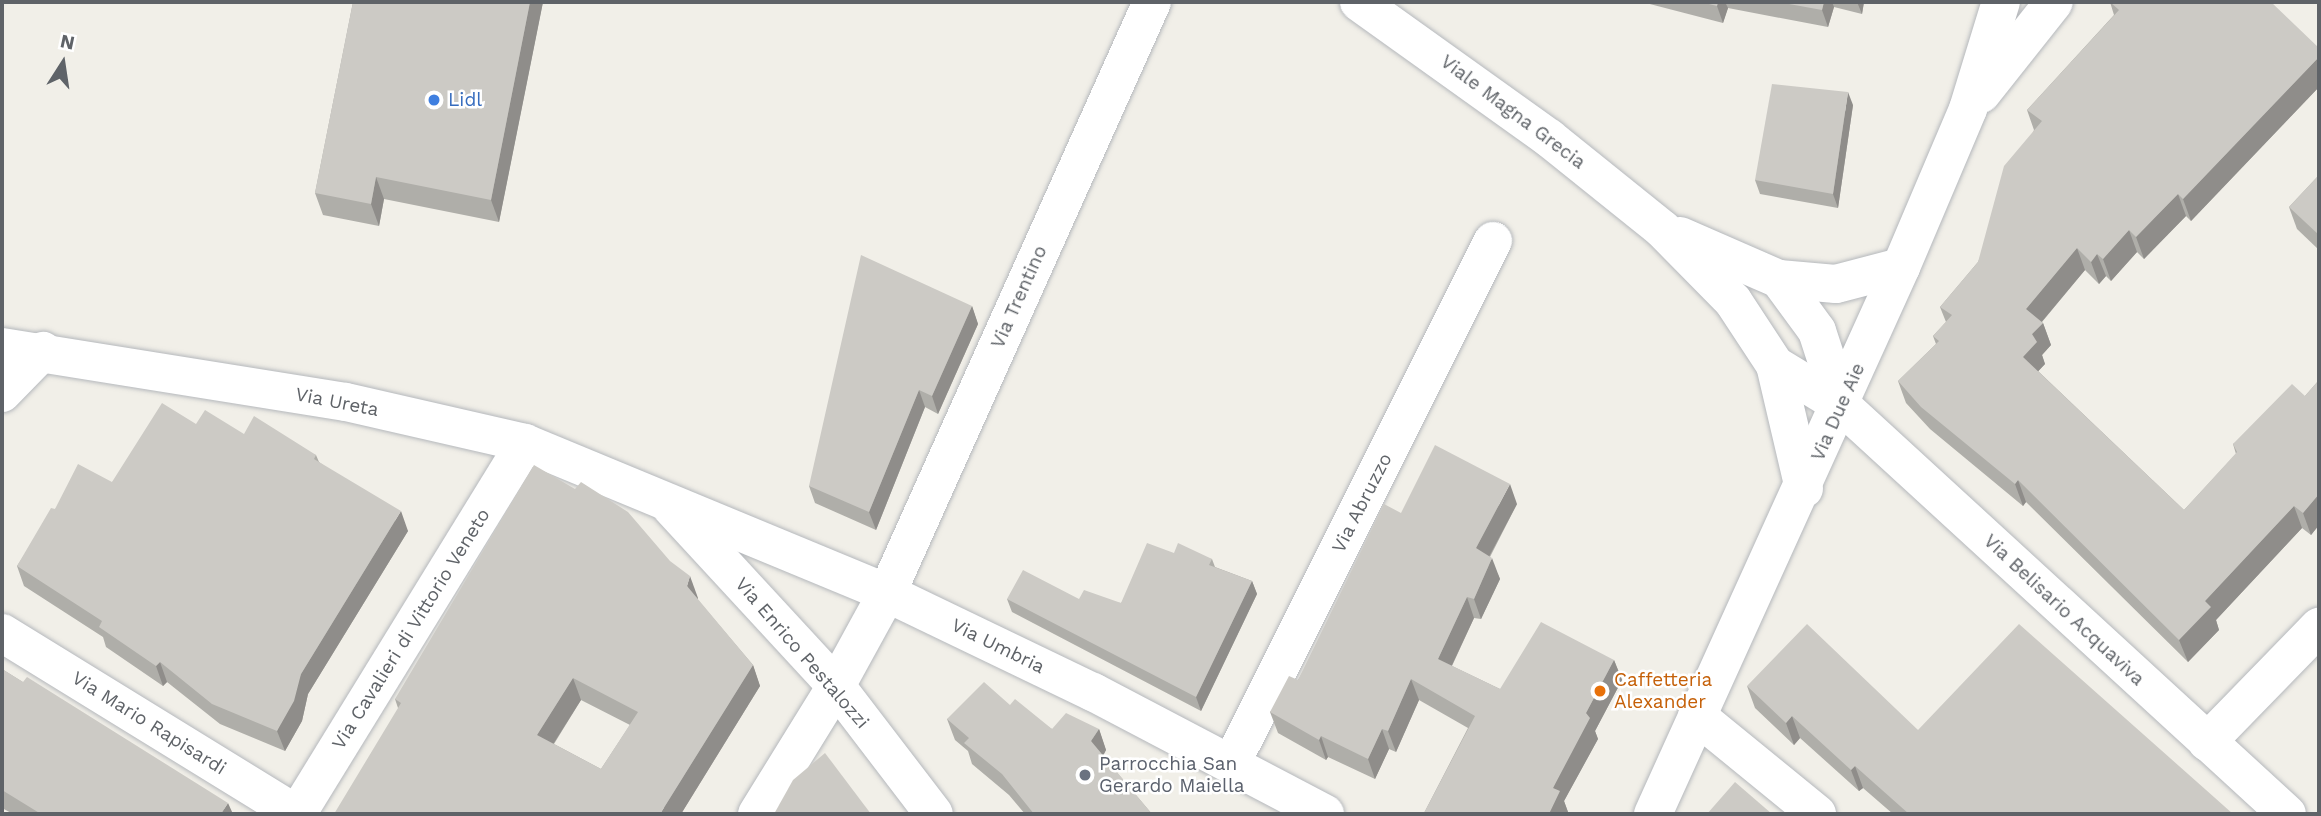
<!DOCTYPE html>
<style>
body{margin:0}
#map{position:relative;width:2321px;height:816px;overflow:hidden;background:#f1efe8;font-family:"Work Sans",sans-serif}
div>[style]{position:absolute}
.roads{filter:drop-shadow(0 0 2px #b5b8bc) drop-shadow(0 0 2px #b5b8bc)}
.minor>*{height:38px;margin:-19px;padding:0 19px;transform-origin:19px;border-radius:19px;background:#fff}
.wall>*{inset:0;background:#afaea9}
.shaded-wall>*{inset:0;background:#8f8d8a}
.building>*{inset:0;background:#cccac5}
.dots>*{width:19px;height:19px;translate:-50% -50%;box-sizing:border-box;border:4px solid #fff;border-radius:50%}
span{translate:-50% -50%;white-space:nowrap;text-align:center;line-height:1.15;-webkit-text-stroke:5px #fff;paint-order:stroke}
.shop-label{font-size:19px;color:#366cbe}
.left{translate:0 -50%;text-align:left}
.street-label{font-size:19px;color:#5f6368}
.food-label{font-size:19px;color:#c56008}
.worship-label{font-size:19px;color:#5b616d}
.frame{position:absolute;inset:0;border:4px solid #5f6368;pointer-events:none}
.north{position:absolute;left:28px;top:28px;width:70px;height:70px;-webkit-text-stroke:5px #fff;paint-order:stroke;rotate:12deg;font-size:19px;font-weight:700;line-height:28px;text-align:center;color:#5f6368}
.north::after{content:'';display:block;margin:auto;width:24px;height:32px;background:#5f6368;clip-path:polygon(50% 0,100% 100%,50% 72%,0 100%)}
</style>
<div id="map">
<div class="roads">
<div class="minor">
<div style="left:1359px;top:2px;width:234px;rotate:35.6deg"></div>
<div style="left:1549px;top:138px;width:145px;rotate:38.8deg"></div>
<div style="left:1662px;top:229px;width:101px;rotate:45.4deg"></div>
<div style="left:1733px;top:301px;width:77px;rotate:56.7deg"></div>
<div style="left:1775px;top:365px;width:127px;rotate:76.8deg"></div>
<div style="left:1981px;top:94px;width:117px;rotate:-51.6deg"></div>
<div style="left:1680px;top:236px;width:108px;rotate:23.5deg"></div>
<div style="left:1779px;top:279px;width:57px;rotate:5deg"></div>
<div style="left:1836px;top:284px;width:67px;rotate:-14.7deg"></div>
<div style="left:1779px;top:279px;width:64px;rotate:53.8deg"></div>
<div style="left:1817px;top:331px;width:78px;rotate:72deg"></div>
<div style="left:2px;top:347px;width:348px;rotate:9.1deg"></div>
<div style="left:346px;top:402px;width:184px;rotate:12.9deg"></div>
<div style="left:525px;top:443px;width:392px;rotate:22.5deg"></div>
<div style="left:887px;top:593px;width:229px;rotate:25.7deg"></div>
<div style="left:1093px;top:692px;width:262px;rotate:27.7deg"></div>
<div style="left:1775px;top:365px;width:77px;rotate:31.2deg"></div>
<div style="left:1841px;top:405px;width:605px;rotate:42.52deg"></div>
<div style="left:2px;top:393px;width:59px;rotate:-45.7deg"></div>
<div style="left:671px;top:507px;width:243px;rotate:47.3deg"></div>
<div style="left:836px;top:686px;width:161px;rotate:52.6deg"></div>
<div style="left:2px;top:633px;width:345px;rotate:31.6deg"></div>
<div style="left:1697px;top:716px;width:155px;rotate:39.2deg"></div>
<div style="left:2207px;top:742px;width:161px;rotate:-45.8deg"></div>
<div style="left:1231px;top:764px;width:585px;rotate:-63.39deg"></div>
<div style="left:297px;top:814px;width:435px;rotate:-58.4deg"></div>
<div style="left:757px;top:814px;width:150px;rotate:-58.3deg"></div>
<div style="left:836px;top:686px;width:106px;rotate:-61.3deg"></div>
<div style="left:887px;top:593px;width:648px;rotate:-65.85deg"></div>
<div style="left:1653px;top:814px;width:601px;rotate:-65.61deg"></div>
<div style="left:1901px;top:267px;width:172px;rotate:-67deg"></div>
<div style="left:1968px;top:109px;width:112px;rotate:-72.9deg"></div>
</div>
</div>
<div class="wall">
<div style="clip-path:polygon(353px 2px,543px 2px,499px 222px,384px 199px,379px 226px,323px 215px,315px 193px)"></div>
<div style="clip-path:polygon(1642px 2px,1864px 2px,1862px 14px,1834px 7px,1828px 27px,1728px 8px,1723px 23px)"></div>
<div style="clip-path:polygon(2110px 2px,2319px 48px,2319px 87px,2191px 221px,2186px 216px,2144px 259px,2137px 252px,2111px 281px,2106px 276px,2099px 284px,2085px 270px,2042px 322px,2043px 323px,2051px 345px,2042px 355px,2045px 364px,2038px 371px,2184px 510px,2236px 454px,2233px 444px,2305px 396px,2319px 380px,2319px 525px,2311px 535px,2302px 528px,2216px 620px,2219px 630px,2188px 662px,2026px 502px,2023px 506px,1930px 429px,1906px 403px,1898px 381px,1936px 344px,1933px 336px,1946px 322px,1940px 307px,1978px 262px,2034px 130px,2027px 110px,2114px 15px)"></div>
<div style="clip-path:polygon(1853px 105px,1838px 208px,1760px 194px,1755px 180px)"></div>
<div style="clip-path:polygon(2319px 175px,2319px 250px,2297px 229px,2289px 207px)"></div>
<div style="clip-path:polygon(972px 306px,978px 324px,938px 414px,925px 407px,876px 530px,815px 503px,809px 486px)"></div>
<div style="clip-path:polygon(244px 434px,316px 455px,319px 462px,408px 531px,308px 694px,302px 721px,285px 751px,220px 724px,167px 682px,163px 686px,106px 647px,103px 637px,24px 586px,17px 566px,55px 509px,112px 482px)"></div>
<div style="clip-path:polygon(1517px 504px,1490px 557px,1500px 579px,1481px 619px,1474px 618px,1452px 666px,1500px 689px,1614px 660px,1622px 680px,1595px 731px,1598px 739px,1564px 801px,1568px 812px,1567px 814px,1424px 814px,1424px 813px,1468px 728px,1419px 700px,1396px 752px,1389px 749px,1375px 779px,1328px 757px,1326px 760px,1278px 733px,1270px 712px,1298px 680px,1401px 513px)"></div>
<div style="clip-path:polygon(1174px 553px,1212px 559px,1215px 567px,1252px 581px,1257px 594px,1201px 711px,1012px 612px,1007px 599px,1079px 599px,1121px 603px)"></div>
<div style="clip-path:polygon(evenodd,698px 598px,697px 599px,753px 665px,760px 686px,681px 814px,398px 708px,395px 699px,698px 598px,581px 700px,630px 725px,601px 769px,554px 744px,581px 700px)"></div>
<div style="clip-path:polygon(2px 669px,233px 814px,13px 814px,2px 808px)"></div>
<div style="clip-path:polygon(1747px 686px,1918px 730px,2233px 814px,1893px 814px,1863px 788px,1859px 791px,1800px 738px,1794px 745px,1755px 708px)"></div>
<div style="clip-path:polygon(1010px 705px,1052px 729px,1099px 729px,1106px 750px,1103px 756px,1152px 814px,1025px 814px,1009px 795px,972px 764px,968px 751px,955px 740px,947px 719px)"></div>
</div>
<div class="shaded-wall">
<div style="clip-path:polygon(530px 2px,543px 2px,499px 222px,491px 200px)"></div>
<div style="clip-path:polygon(1718px 2px,1725px 2px,1728px 8px,1723px 23px,1717px 6px)"></div>
<div style="clip-path:polygon(1824px 2px,1832px 2px,1834px 7px,1828px 27px,1822px 10px)"></div>
<div style="clip-path:polygon(1857px 2px,1864px 2px,1862px 14px)"></div>
<div style="clip-path:polygon(2319px 57px,2319px 87px,2191px 221px,2183px 199px)"></div>
<div style="clip-path:polygon(1848px 92px,1853px 105px,1838px 208px,1833px 194px)"></div>
<div style="clip-path:polygon(376px 177px,384px 199px,379px 226px,371px 204px)"></div>
<div style="clip-path:polygon(2178px 194px,2186px 216px,2144px 259px,2136px 237px)"></div>
<div style="clip-path:polygon(2129px 230px,2137px 252px,2111px 281px,2103px 259px)"></div>
<div style="clip-path:polygon(2077px 248px,2085px 270px,2034px 331px,2026px 309px)"></div>
<div style="clip-path:polygon(2097px 254px,2106px 276px,2099px 284px,2091px 262px)"></div>
<div style="clip-path:polygon(972px 306px,978px 324px,938px 414px,932px 396px)"></div>
<div style="clip-path:polygon(2043px 323px,2051px 345px,2042px 355px,2045px 364px,2031px 379px,2023px 357px,2032px 334px)"></div>
<div style="clip-path:polygon(919px 390px,925px 407px,876px 530px,869px 512px)"></div>
<div style="clip-path:polygon(2018px 480px,2026px 502px,2023px 506px,2015px 484px)"></div>
<div style="clip-path:polygon(1510px 484px,1517px 504px,1483px 568px,1476px 548px)"></div>
<div style="clip-path:polygon(2319px 494px,2319px 525px,2311px 535px,2303px 513px)"></div>
<div style="clip-path:polygon(2294px 506px,2302px 528px,2216px 620px,2219px 630px,2188px 662px,2179px 640px,2205px 601px)"></div>
<div style="clip-path:polygon(401px 511px,408px 531px,308px 694px,302px 721px,285px 751px,277px 731px,301px 674px)"></div>
<div style="clip-path:polygon(1492px 558px,1500px 579px,1481px 619px,1474px 599px)"></div>
<div style="clip-path:polygon(690px 576px,698px 598px,695px 608px,687px 586px)"></div>
<div style="clip-path:polygon(1252px 581px,1257px 594px,1201px 711px,1196px 697px)"></div>
<div style="clip-path:polygon(1467px 597px,1474px 618px,1445px 680px,1438px 659px)"></div>
<div style="clip-path:polygon(1614px 660px,1622px 680px,1595px 731px,1598px 739px,1564px 801px,1568px 812px,1567px 814px,1549px 814px,1553px 788px,1586px 713px)"></div>
<div style="clip-path:polygon(160px 662px,167px 682px,163px 686px,156px 666px)"></div>
<div style="clip-path:polygon(753px 665px,760px 686px,681px 814px,660px 814px)"></div>
<div style="clip-path:polygon(573px 678px,581px 700px,545px 757px,537px 735px)"></div>
<div style="clip-path:polygon(1411px 679px,1419px 700px,1396px 752px,1388px 731px)"></div>
<div style="clip-path:polygon(1792px 716px,1800px 738px,1794px 745px,1786px 723px)"></div>
<div style="clip-path:polygon(1099px 729px,1106px 750px,1099px 763px,1091px 741px)"></div>
<div style="clip-path:polygon(1382px 729px,1389px 749px,1375px 779px,1368px 759px)"></div>
<div style="clip-path:polygon(1321px 736px,1328px 757px,1326px 760px,1319px 740px)"></div>
<div style="clip-path:polygon(1855px 766px,1863px 788px,1859px 791px,1851px 770px)"></div>
<div style="clip-path:polygon(228px 803px,233px 814px,221px 814px)"></div>
</div>
<div class="building">
<div style="clip-path:polygon(353px 2px,530px 2px,491px 200px,376px 177px,371px 204px,315px 193px)"></div>
<div style="clip-path:polygon(1701px 2px,1718px 2px,1717px 6px)"></div>
<div style="clip-path:polygon(1778px 2px,1824px 2px,1822px 10px)"></div>
<div style="clip-path:polygon(2110px 2px,2271px 2px,2319px 48px,2319px 57px,2183px 199px,2178px 194px,2136px 237px,2129px 230px,2103px 259px,2097px 254px,2091px 262px,2077px 248px,2026px 309px,2043px 323px,2032px 334px,2037px 342px,2023px 357px,2184px 510px,2237px 452px,2233px 444px,2292px 384px,2305px 396px,2319px 380px,2319px 494px,2303px 513px,2294px 506px,2205px 601px,2211px 607px,2179px 640px,2018px 480px,2015px 484px,1921px 407px,1898px 381px,1939px 341px,1933px 336px,1952px 315px,1940px 307px,1978px 262px,2004px 166px,2042px 121px,2027px 110px,2119px 10px)"></div>
<div style="clip-path:polygon(1772px 84px,1848px 92px,1833px 194px,1755px 180px)"></div>
<div style="clip-path:polygon(2319px 175px,2319px 235px,2289px 207px)"></div>
<div style="clip-path:polygon(861px 255px,972px 306px,932px 396px,919px 390px,869px 512px,809px 486px)"></div>
<div style="clip-path:polygon(162px 403px,196px 424px,205px 410px,244px 434px,254px 416px,316px 455px,314px 459px,401px 511px,301px 674px,294px 701px,277px 731px,212px 704px,160px 662px,156px 666px,99px 627px,102px 621px,17px 566px,51px 508px,55px 509px,78px 464px,112px 482px)"></div>
<div style="clip-path:polygon(1435px 445px,1510px 484px,1476px 548px,1492px 558px,1474px 599px,1467px 597px,1438px 659px,1500px 689px,1541px 622px,1614px 660px,1586px 713px,1590px 718px,1553px 788px,1560px 791px,1549px 814px,1426px 814px,1424px 813px,1475px 716px,1411px 679px,1388px 731px,1382px 729px,1368px 759px,1321px 736px,1319px 740px,1270px 712px,1289px 676px,1298px 680px,1384px 504px,1401px 513px)"></div>
<div style="clip-path:polygon(evenodd,534px 465px,575px 489px,581px 482px,628px 512px,670px 561px,690px 576px,687px 586px,753px 665px,660px 814px,334px 814px,401px 703px,395px 699px,534px 465px,573px 678px,638px 712px,601px 769px,537px 735px,573px 678px)"></div>
<div style="clip-path:polygon(1147px 543px,1174px 553px,1178px 543px,1212px 559px,1209px 565px,1252px 581px,1196px 697px,1007px 599px,1023px 570px,1079px 599px,1084px 590px,1121px 603px)"></div>
<div style="clip-path:polygon(1807px 624px,1918px 730px,2019px 624px,2233px 814px,1909px 814px,1855px 766px,1851px 770px,1792px 716px,1786px 723px,1747px 686px)"></div>
<div style="clip-path:polygon(2px 669px,23px 682px,27px 677px,228px 803px,221px 814px,41px 814px,2px 790px)"></div>
<div style="clip-path:polygon(984px 682px,1010px 705px,1015px 699px,1052px 729px,1066px 713px,1099px 729px,1091px 741px,1152px 814px,1034px 814px,1002px 774px,964px 743px,969px 738px,947px 719px)"></div>
<div style="clip-path:polygon(825px 753px,871px 814px,774px 814px,793px 780px)"></div>
<div style="clip-path:polygon(1735px 782px,1772px 814px,1707px 814px)"></div>
</div>
<div class="dots">
<div style="left:434px;top:100px;background:#3f7fe0"></div>
<div style="left:1600px;top:691px;background:#e8710a"></div>
<div style="left:1085px;top:775px;background:#6b7280"></div>
</div>
<div class="shop-label">
<span class="left" style="left:448px;top:100px">Lidl</span>
</div>
<div class="street-label">
<span style="left:1513px;top:112px;rotate:37deg">Viale Magna Grecia</span>
<span style="left:1019px;top:297px;rotate:-66deg">Via Trentino</span>
<span style="left:337px;top:402px;rotate:11deg">Via Ureta</span>
<span style="left:1838px;top:412px;rotate:-66deg">Via Due Aie</span>
<span style="left:1362px;top:503px;rotate:-63deg">Via Abruzzo</span>
<span style="left:2064px;top:610px;rotate:43deg">Via Belisario Acquaviva</span>
<span style="left:411px;top:629px;rotate:-58deg">Via Cavalieri di Vittorio Veneto</span>
<span style="left:998px;top:646px;rotate:26deg">Via Umbria</span>
<span style="left:802px;top:653px;rotate:49deg">Via Enrico Pestalozzi</span>
<span style="left:149px;top:723px;rotate:32deg">Via Mario Rapisardi</span>
</div>
<div class="food-label">
<span class="left" style="left:1614px;top:691px">Caffetteria<br>Alexander</span>
</div>
<div class="worship-label">
<span class="left" style="left:1099px;top:775px">Parrocchia San<br>Gerardo Maiella</span>
</div>
<div class="frame"></div>
<div class="north">N</div>
</div>
